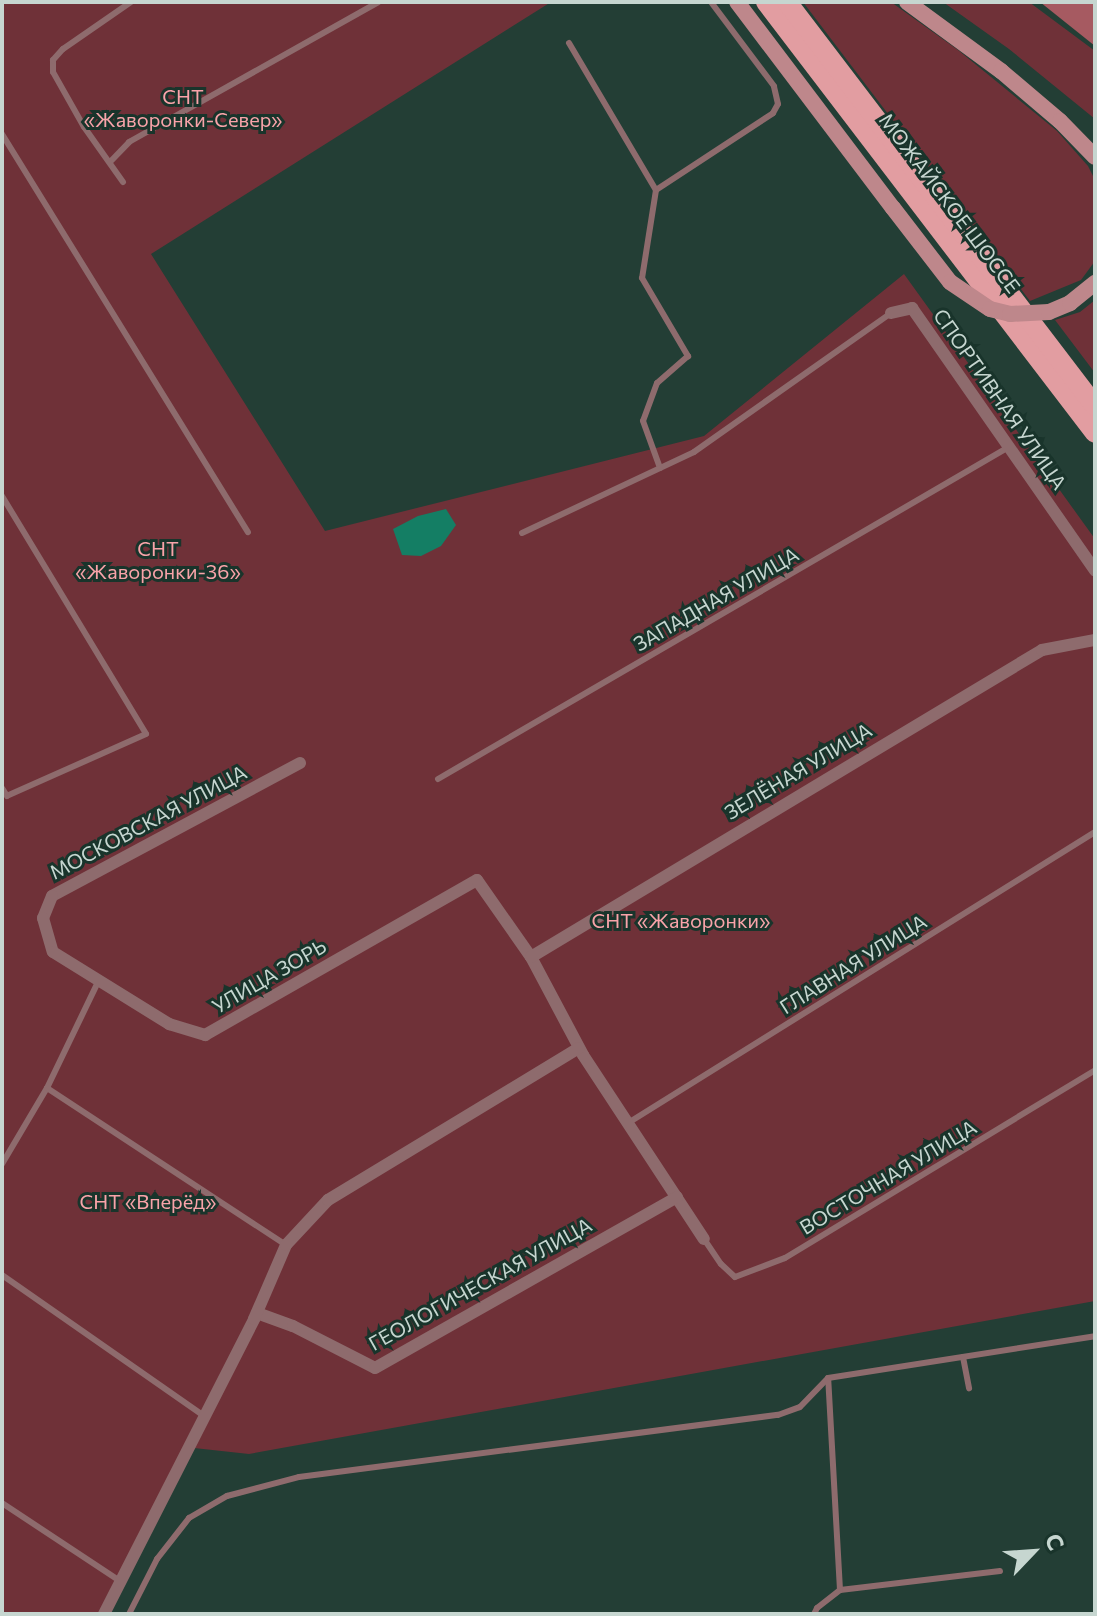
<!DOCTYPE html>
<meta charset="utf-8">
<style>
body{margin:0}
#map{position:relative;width:1097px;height:1616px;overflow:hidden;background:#233e35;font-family:Commissioner,sans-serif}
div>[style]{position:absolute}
.green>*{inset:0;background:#6f3138}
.forest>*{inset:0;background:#a65a61}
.water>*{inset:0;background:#147e64}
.service>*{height:6px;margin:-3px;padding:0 3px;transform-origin:3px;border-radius:3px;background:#8e6b6d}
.minor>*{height:12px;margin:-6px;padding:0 6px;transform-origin:6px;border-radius:6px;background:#8e6b6d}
.secondary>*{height:16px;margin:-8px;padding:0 8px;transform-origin:8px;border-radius:8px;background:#be878b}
.primary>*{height:20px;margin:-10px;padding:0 10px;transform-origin:10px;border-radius:10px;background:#e29da1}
.secondary-bridge>*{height:16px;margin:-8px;padding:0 8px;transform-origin:8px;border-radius:8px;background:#be878b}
span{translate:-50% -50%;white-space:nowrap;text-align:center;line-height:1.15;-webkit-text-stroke:6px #19342b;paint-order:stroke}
.park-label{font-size:20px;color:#f9a3a9}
.street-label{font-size:20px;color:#c6d6d0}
.frame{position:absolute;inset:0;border:4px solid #c6d6d0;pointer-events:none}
.north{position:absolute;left:993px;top:1512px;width:80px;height:80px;-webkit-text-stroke:6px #19342b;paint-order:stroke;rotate:65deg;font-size:22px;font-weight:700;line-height:32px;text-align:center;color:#c6d6d0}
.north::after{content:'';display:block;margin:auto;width:28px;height:36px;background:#c6d6d0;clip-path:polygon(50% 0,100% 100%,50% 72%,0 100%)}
</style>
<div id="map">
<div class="green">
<div style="clip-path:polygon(2px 2px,551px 2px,151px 254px,325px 531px,704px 436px,904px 274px,1095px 539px,1095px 1301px,249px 1454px,194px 1448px,110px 1614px,2px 1614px)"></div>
<div style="clip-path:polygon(803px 2px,891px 2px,958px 50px,1057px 131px,1088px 166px,1095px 180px,1095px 261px,1081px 280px,1030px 301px)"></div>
<div style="clip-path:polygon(943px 2px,1029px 2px,1095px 51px,1095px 119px,1009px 49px)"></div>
<div style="clip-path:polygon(1095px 300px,1095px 373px,1055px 320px,1080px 312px)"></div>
</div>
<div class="forest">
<div style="clip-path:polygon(1040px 2px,1095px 2px,1095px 46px)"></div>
</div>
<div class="water">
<div style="clip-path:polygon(446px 509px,456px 525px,441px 546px,421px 556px,402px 555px,393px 529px,418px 516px)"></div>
</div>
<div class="service">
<div style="left:569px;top:43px;width:171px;rotate:59.4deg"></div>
<div style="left:656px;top:190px;width:89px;rotate:99deg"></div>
<div style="left:642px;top:278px;width:91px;rotate:59.5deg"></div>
<div style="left:688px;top:356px;width:41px;rotate:138.9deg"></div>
<div style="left:657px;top:383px;width:40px;rotate:110.2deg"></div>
<div style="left:643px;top:421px;width:50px;rotate:70.1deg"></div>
<div style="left:2px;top:134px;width:468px;rotate:58.3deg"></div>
<div style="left:110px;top:162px;width:28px;rotate:-46deg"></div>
<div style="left:129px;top:142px;width:286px;rotate:-29.3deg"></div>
<div style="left:123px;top:182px;width:67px;rotate:-125.3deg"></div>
<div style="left:84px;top:127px;width:63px;rotate:-119.4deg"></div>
<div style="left:53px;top:72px;width:12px;rotate:-90deg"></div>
<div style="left:53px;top:60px;width:15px;rotate:-48deg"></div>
<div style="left:63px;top:49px;width:83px;rotate:-34.7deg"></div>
<div style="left:656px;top:190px;width:140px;rotate:-33.3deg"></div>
<div style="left:773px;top:113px;width:10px;rotate:-61deg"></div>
<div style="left:778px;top:104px;width:18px;rotate:-103deg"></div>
<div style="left:774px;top:86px;width:105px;rotate:-126.9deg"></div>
<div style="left:2px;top:496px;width:278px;rotate:58.8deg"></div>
<div style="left:146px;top:734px;width:152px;rotate:156deg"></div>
<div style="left:7px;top:796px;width:9px;rotate:-122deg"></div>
<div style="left:522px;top:533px;width:190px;rotate:-25.2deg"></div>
<div style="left:694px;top:452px;width:241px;rotate:-35.2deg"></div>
<div style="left:438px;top:779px;width:661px;rotate:-30.18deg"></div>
<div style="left:47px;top:1088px;width:286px;rotate:33.3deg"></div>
<div style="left:628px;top:1123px;width:550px;rotate:-31.93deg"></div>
<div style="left:2px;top:1164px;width:88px;rotate:-59.4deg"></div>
<div style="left:47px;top:1088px;width:118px;rotate:-64.3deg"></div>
<div style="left:704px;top:1239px;width:30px;rotate:56deg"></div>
<div style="left:721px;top:1264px;width:19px;rotate:43deg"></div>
<div style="left:735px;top:1277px;width:53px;rotate:-20.8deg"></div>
<div style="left:785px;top:1258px;width:363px;rotate:-31.2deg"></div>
<div style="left:2px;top:1275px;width:246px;rotate:34.9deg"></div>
<div style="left:963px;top:1357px;width:32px;rotate:79deg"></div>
<div style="left:2px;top:1503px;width:141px;rotate:33.5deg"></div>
<div style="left:1000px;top:1571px;width:161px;rotate:173.2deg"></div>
<div style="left:840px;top:1590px;width:212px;rotate:-93.2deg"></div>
<div style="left:828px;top:1378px;width:270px;rotate:-8.9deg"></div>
<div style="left:129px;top:1614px;width:62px;rotate:-63deg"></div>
<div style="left:157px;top:1559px;width:52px;rotate:-52deg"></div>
<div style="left:189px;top:1518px;width:44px;rotate:-30.1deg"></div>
<div style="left:227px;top:1496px;width:74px;rotate:-14.8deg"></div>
<div style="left:299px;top:1477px;width:483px;rotate:-7.4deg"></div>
<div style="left:778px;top:1415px;width:23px;rotate:-20deg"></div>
<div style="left:800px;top:1407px;width:40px;rotate:-46deg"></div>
<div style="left:814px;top:1614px;width:7px;rotate:-63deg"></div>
<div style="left:817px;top:1608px;width:29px;rotate:-38deg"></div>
</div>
<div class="minor">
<div style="left:891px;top:313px;width:22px;rotate:-13deg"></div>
<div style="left:912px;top:308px;width:320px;rotate:55.1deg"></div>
<div style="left:300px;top:763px;width:281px;rotate:151.8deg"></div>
<div style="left:52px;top:896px;width:24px;rotate:112deg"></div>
<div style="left:43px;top:918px;width:35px;rotate:74deg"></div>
<div style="left:53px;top:952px;width:137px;rotate:31.8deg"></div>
<div style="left:169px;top:1024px;width:38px;rotate:17deg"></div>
<div style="left:205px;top:1035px;width:313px;rotate:-29.7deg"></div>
<div style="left:477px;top:880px;width:94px;rotate:55deg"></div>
<div style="left:531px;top:957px;width:111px;rotate:62deg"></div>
<div style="left:583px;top:1055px;width:220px;rotate:56.7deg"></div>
<div style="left:531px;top:957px;width:596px;rotate:-31deg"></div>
<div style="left:1042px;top:650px;width:54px;rotate:-10.7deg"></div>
<div style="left:257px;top:1313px;width:38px;rotate:20deg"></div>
<div style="left:293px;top:1326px;width:92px;rotate:27.1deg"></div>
<div style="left:375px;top:1368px;width:347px;rotate:-29.5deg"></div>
<div style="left:104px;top:1614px;width:331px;rotate:-63deg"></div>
<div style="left:254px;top:1319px;width:81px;rotate:-66.6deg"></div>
<div style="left:286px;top:1245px;width:62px;rotate:-47deg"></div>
<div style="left:328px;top:1200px;width:293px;rotate:-31.2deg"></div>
</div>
<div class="secondary">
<div style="left:737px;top:2px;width:258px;rotate:52.9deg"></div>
<div style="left:907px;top:2px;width:117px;rotate:36.3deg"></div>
<div style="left:1001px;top:71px;width:77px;rotate:40.3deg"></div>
<div style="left:1060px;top:121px;width:50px;rotate:45.8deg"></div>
</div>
<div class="primary">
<div style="left:766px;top:2px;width:542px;rotate:52.64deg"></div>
<div style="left:787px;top:2px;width:508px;rotate:52.68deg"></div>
</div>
<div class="secondary-bridge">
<div style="left:893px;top:208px;width:93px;rotate:52.4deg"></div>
<div style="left:950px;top:282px;width:48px;rotate:34deg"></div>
<div style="left:990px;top:309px;width:21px;rotate:14deg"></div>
<div style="left:1010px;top:314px;width:39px;rotate:-3deg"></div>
<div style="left:1049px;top:312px;width:23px;rotate:-23deg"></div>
<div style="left:1070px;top:303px;width:32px;rotate:-39deg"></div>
</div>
<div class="park-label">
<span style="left:183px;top:108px">СНТ<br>«Жаворонки-Север»</span>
<span style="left:158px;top:560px">СНТ<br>«Жаворонки-36»</span>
<span style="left:681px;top:920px">СНТ «Жаворонки»</span>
<span style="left:148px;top:1201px">СНТ «Вперёд»</span>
</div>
<div class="street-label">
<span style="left:950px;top:203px;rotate:53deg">МОЖАЙСКОЕ ШОССЕ</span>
<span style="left:1000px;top:399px;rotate:55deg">СПОРТИВНАЯ УЛИЦА</span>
<span style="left:716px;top:599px;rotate:-30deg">ЗАПАДНАЯ УЛИЦА</span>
<span style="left:798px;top:771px;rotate:-31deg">ЗЕЛЁНАЯ УЛИЦА</span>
<span style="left:148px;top:822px;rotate:-28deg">МОСКОВСКАЯ УЛИЦА</span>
<span style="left:853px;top:964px;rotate:-32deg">ГЛАВНАЯ УЛИЦА</span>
<span style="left:269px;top:976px;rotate:-30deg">УЛИЦА ЗОРЬ</span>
<span style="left:888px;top:1177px;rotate:-31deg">ВОСТОЧНАЯ УЛИЦА</span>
<span style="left:480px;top:1284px;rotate:-29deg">ГЕОЛОГИЧЕСКАЯ УЛИЦА</span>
</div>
<div class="frame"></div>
<div class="north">С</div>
</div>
